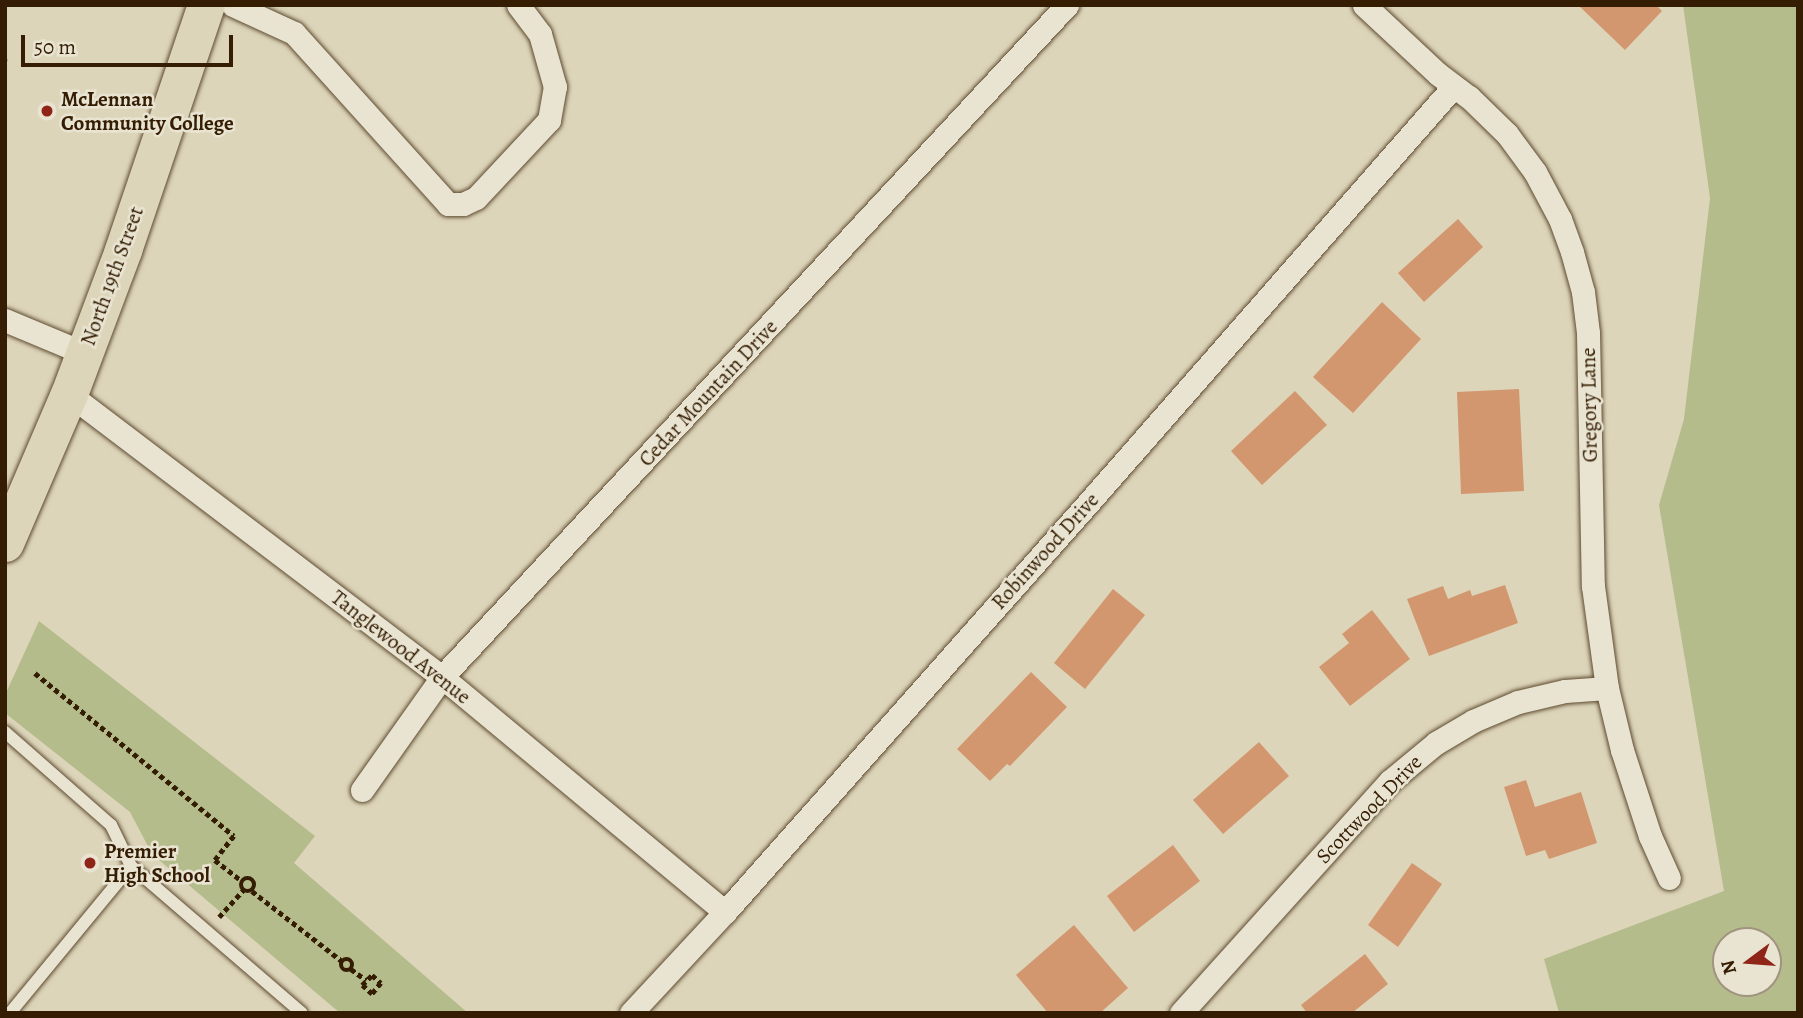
<!DOCTYPE html>
<style>
body{margin:0}
#map{position:relative;width:1803px;height:1018px;overflow:hidden;background:#ddd5ba;font-family:Alegreya,serif}
div>[style]{position:absolute}
.green>*{inset:0;background:#b5bc8c}
.building>*{inset:0;background:#d2976f}
.path>*{height:4.5px;margin-top:-2.25px;transform-origin:0;background:repeating-linear-gradient(90deg,#341d02 0 5px,transparent 0 8.5px)}
.path>.ring{margin:-2.25px;padding:0;box-sizing:content-box;background:none;border:4.5px solid #341d02;border-radius:50%}
.roads{filter:drop-shadow(0 0 2px #5e4b30) drop-shadow(0 0 2px #5e4b30)}
.lane>*{height:12px;margin:-6px;padding:0 6px;transform-origin:6px;border-radius:6px;background:#e9e4d2}
.street>*{height:23px;margin:-11.5px;padding:0 11.5px;transform-origin:11.5px;border-radius:11.5px;background:#e9e4d2}
.primary>*{height:37px;margin:-18.5px;padding:0 18.5px;transform-origin:18.5px;border-radius:18.5px;background:#ddd5ba}
.dots>*{width:19px;height:19px;translate:-50% -50%;box-sizing:border-box;border:4px solid #e9e4d2;border-radius:50%}
span{translate:-50% -50%;white-space:nowrap;text-align:center;line-height:1.15;-webkit-text-stroke:5px #e9e4d2;paint-order:stroke}
.poi-label{font-size:21px;color:#341d02;font-weight:700}
.left{translate:0 -50%;text-align:left}
.street-label{font-size:21px;color:#341d02}
.frame{position:absolute;inset:0;border:7px solid #341d02;pointer-events:none}
.north{position:absolute;left:1712px;top:927px;width:70px;height:70px;box-sizing:border-box;background:#e9e4d2;border:2px solid #a1947f;border-radius:50%;rotate:254deg;font-size:19px;font-weight:700;line-height:28px;text-align:center;color:#341d02}
.north::after{content:'';display:block;margin:auto;width:24px;height:32px;background:#8f2418;clip-path:polygon(50% 0,100% 100%,50% 72%,0 100%)}
.scale{position:absolute;left:21px;top:35px;width:212px;height:32px;box-sizing:border-box;border:4px solid #341d02;border-top:0;padding-left:9px;font-size:21px;line-height:24px;white-space:nowrap;color:#341d02;-webkit-text-stroke:5px #e9e4d2;paint-order:stroke}
</style>
<div id="map">
<div class="green">
<div style="clip-path:polygon(evenodd,1683px 5px,1798px 5px,1798px 1013px,1559px 1013px,1544px 959px,1724px 891px,1659px 505px,1684px 419px,1710px 198px,1683px 5px,1726px 941px,1768px 941px,1768px 983px,1726px 983px,1726px 941px)"></div>
<div style="clip-path:polygon(39px 621px,315px 836px,294px 863px,468px 1013px,340px 1013px,152px 854px,130px 812px,5px 713px,5px 695px)"></div>
</div>
<div class="building">
<div style="clip-path:polygon(1578px 5px,1656px 5px,1662px 11px,1625px 50px)"></div>
<div style="clip-path:polygon(1458px 219px,1483px 247px,1424px 302px,1398px 273px)"></div>
<div style="clip-path:polygon(1382px 302px,1421px 339px,1353px 413px,1313px 377px)"></div>
<div style="clip-path:polygon(1519px 389px,1524px 491px,1461px 494px,1457px 392px)"></div>
<div style="clip-path:polygon(1295px 391px,1327px 425px,1262px 485px,1231px 451px)"></div>
<div style="clip-path:polygon(1505px 585px,1518px 623px,1429px 656px,1407px 599px,1443px 586px,1448px 599px,1470px 590px,1472px 596px)"></div>
<div style="clip-path:polygon(1113px 589px,1145px 615px,1085px 689px,1054px 663px)"></div>
<div style="clip-path:polygon(1372px 610px,1410px 659px,1350px 706px,1319px 667px,1349px 643px,1342px 634px)"></div>
<div style="clip-path:polygon(1031px 672px,1067px 707px,1010px 766px,1007px 764px,990px 781px,957px 749px)"></div>
<div style="clip-path:polygon(1259px 742px,1289px 776px,1223px 834px,1193px 800px)"></div>
<div style="clip-path:polygon(1526px 780px,1535px 807px,1581px 792px,1597px 843px,1549px 859px,1545px 850px,1526px 856px,1504px 787px)"></div>
<div style="clip-path:polygon(1173px 845px,1200px 881px,1134px 932px,1107px 896px)"></div>
<div style="clip-path:polygon(1412px 863px,1442px 884px,1398px 947px,1368px 925px)"></div>
<div style="clip-path:polygon(1074px 925px,1128px 988px,1100px 1013px,1048px 1013px,1016px 975px)"></div>
<div style="clip-path:polygon(1365px 954px,1388px 984px,1352px 1013px,1307px 1013px,1301px 1005px)"></div>
</div>
<div class="path">
<div style="left:5px;top:59px;width:2px;rotate:90deg"></div>
<div style="left:35px;top:673px;width:257px;rotate:39.3deg"></div>
<div style="left:234px;top:836px;width:31px;rotate:128deg"></div>
<div style="left:215px;top:860px;width:34px;rotate:38deg"></div>
<div class="ring" style="left:241px;top:878px;width:9.5px;height:9.5px"></div>
<div style="left:252px;top:891px;width:114px;rotate:37.9deg"></div>
<div style="left:219px;top:917px;width:36px;rotate:-48deg"></div>
<div class="ring" style="left:341px;top:959px;width:7.5px;height:7.5px"></div>
<div style="left:351px;top:969px;width:19px;rotate:36deg"></div>
<div style="left:372px;top:975px;width:12px;rotate:42deg"></div>
<div style="left:381px;top:983px;width:14px;rotate:129deg"></div>
<div style="left:372px;top:994px;width:13px;rotate:-138deg"></div>
<div style="left:362px;top:985px;width:14px;rotate:-45deg"></div>
</div>
<div class="roads">
<div class="lane">
<div style="left:5px;top:732px;width:141px;rotate:41.3deg"></div>
<div style="left:111px;top:825px;width:46px;rotate:64deg"></div>
<div style="left:131px;top:866px;width:225px;rotate:40.7deg"></div>
<div style="left:10px;top:1013px;width:190px;rotate:-50.5deg"></div>
</div>
<div class="street">
<div style="left:233px;top:5px;width:67px;rotate:24.7deg"></div>
<div style="left:294px;top:33px;width:230px;rotate:48deg"></div>
<div style="left:448px;top:204px;width:15px"></div>
<div style="left:463px;top:204px;width:14px;rotate:-25deg"></div>
<div style="left:476px;top:198px;width:107px;rotate:-46.9deg"></div>
<div style="left:549px;top:120px;width:34px;rotate:-80deg"></div>
<div style="left:555px;top:87px;width:55px;rotate:-105.8deg"></div>
<div style="left:540px;top:34px;width:36px;rotate:-127deg"></div>
<div style="left:1364px;top:5px;width:101px;rotate:43deg"></div>
<div style="left:1438px;top:74px;width:39px;rotate:37deg"></div>
<div style="left:1469px;top:97px;width:53px;rotate:44.2deg"></div>
<div style="left:1507px;top:134px;width:47px;rotate:53.6deg"></div>
<div style="left:1535px;top:172px;width:53px;rotate:62deg"></div>
<div style="left:1560px;top:219px;width:35px;rotate:70deg"></div>
<div style="left:1572px;top:252px;width:41px;rotate:74.6deg"></div>
<div style="left:1583px;top:292px;width:41px;rotate:83deg"></div>
<div style="left:1588px;top:333px;width:253px;rotate:88.9deg"></div>
<div style="left:1593px;top:586px;width:103px;rotate:82.2deg"></div>
<div style="left:1607px;top:688px;width:64px;rotate:76.4deg"></div>
<div style="left:1622px;top:750px;width:90px;rotate:72deg"></div>
<div style="left:1650px;top:836px;width:46px;rotate:65.7deg"></div>
<div style="left:5px;top:320px;width:86px;rotate:22.7deg"></div>
<div style="left:69px;top:394px;width:468px;rotate:37.2deg"></div>
<div style="left:442px;top:677px;width:368px;rotate:39.7deg"></div>
<div style="left:362px;top:790px;width:138px;rotate:-54.7deg"></div>
<div style="left:442px;top:677px;width:918px;rotate:-47.08deg"></div>
<div style="left:631px;top:1013px;width:138px;rotate:-47.1deg"></div>
<div style="left:725px;top:912px;width:548px;rotate:-48.4deg"></div>
<div style="left:1089px;top:502px;width:553px;rotate:-48.74deg"></div>
<div style="left:1181px;top:1013px;width:312px;rotate:-48deg"></div>
<div style="left:1390px;top:781px;width:60px;rotate:-39.6deg"></div>
<div style="left:1436px;top:743px;width:43px;rotate:-30.7deg"></div>
<div style="left:1473px;top:721px;width:49px;rotate:-22.9deg"></div>
<div style="left:1518px;top:702px;width:48px;rotate:-13.2deg"></div>
<div style="left:1565px;top:691px;width:42px;rotate:-4.1deg"></div>
</div>
<div class="primary">
<div style="left:5px;top:543px;width:162px;rotate:-66.8deg"></div>
<div style="left:69px;top:394px;width:154px;rotate:-69.4deg"></div>
<div style="left:123px;top:250px;width:259px;rotate:-71.3deg"></div>
</div>
</div>
<div class="dots">
<div style="left:47px;top:111px;background:#8f2418"></div>
<div style="left:90px;top:863px;background:#8f2418"></div>
</div>
<div class="poi-label">
<span class="left" style="left:61px;top:111px">McLennan<br>Community College</span>
<span class="left" style="left:104px;top:863px">Premier<br>High School</span>
</div>
<div class="street-label">
<span style="left:112px;top:276px;rotate:-70deg">North 19th Street</span>
<span style="left:708px;top:393px;rotate:-47deg">Cedar Mountain Drive</span>
<span style="left:1589px;top:405px;rotate:-91deg">Gregory Lane</span>
<span style="left:1045px;top:551px;rotate:-48deg">Robinwood Drive</span>
<span style="left:401px;top:647px;rotate:38deg">Tanglewood Avenue</span>
<span style="left:1369px;top:809px;rotate:-46deg">Scottwood Drive</span>
</div>
<div class="frame"></div>
<div class="north">N</div>
<div class="scale">50 m</div>
</div>
